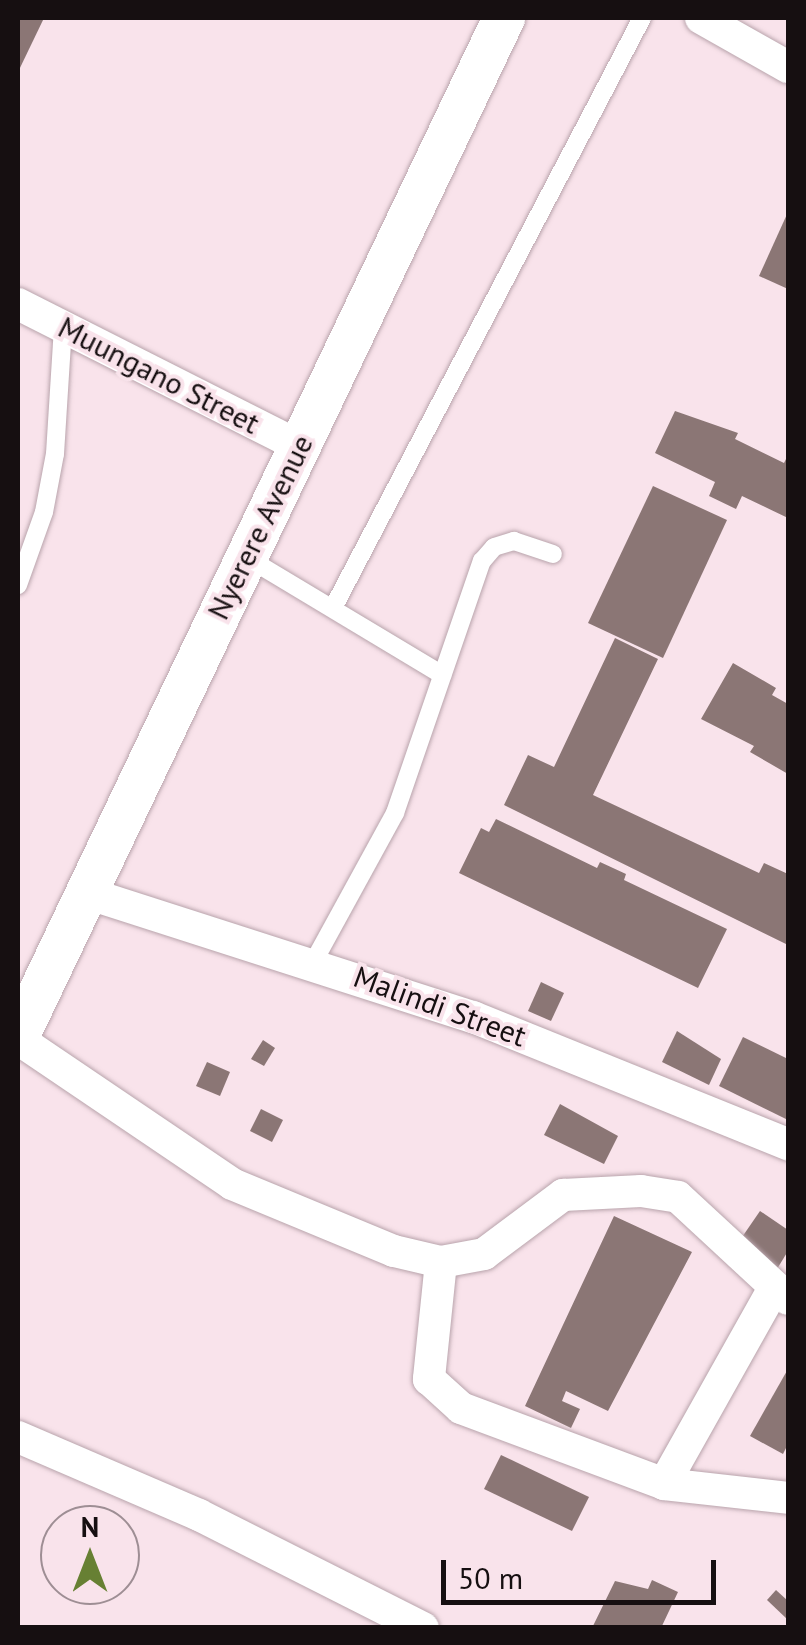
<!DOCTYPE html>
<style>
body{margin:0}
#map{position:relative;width:806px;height:1645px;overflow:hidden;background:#f9e3eb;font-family:"PT Sans",sans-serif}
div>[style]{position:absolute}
.building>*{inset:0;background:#8b7675}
.roads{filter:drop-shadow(0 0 2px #b9a4ac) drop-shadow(0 0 2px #b9a4ac)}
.service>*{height:18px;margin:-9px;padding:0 9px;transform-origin:9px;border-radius:9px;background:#fff}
.minor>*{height:32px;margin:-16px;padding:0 16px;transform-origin:16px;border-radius:16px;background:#fff}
.tertiary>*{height:42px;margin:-21px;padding:0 21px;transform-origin:21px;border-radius:21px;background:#fff}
span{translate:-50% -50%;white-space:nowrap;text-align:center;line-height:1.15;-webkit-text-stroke:8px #f9e3eb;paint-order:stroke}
.street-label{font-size:30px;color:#160f11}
.frame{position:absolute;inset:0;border:20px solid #160f11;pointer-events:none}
.north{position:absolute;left:40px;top:1505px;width:100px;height:100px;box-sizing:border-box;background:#f9e3eb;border:2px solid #9e8e94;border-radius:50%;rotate:0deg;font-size:28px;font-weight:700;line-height:40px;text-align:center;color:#160f11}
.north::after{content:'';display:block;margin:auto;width:35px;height:45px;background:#678033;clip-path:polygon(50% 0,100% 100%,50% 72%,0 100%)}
.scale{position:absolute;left:441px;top:1560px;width:275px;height:45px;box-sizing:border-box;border:5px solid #160f11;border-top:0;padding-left:12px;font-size:30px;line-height:35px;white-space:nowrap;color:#160f11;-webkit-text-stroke:8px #f9e3eb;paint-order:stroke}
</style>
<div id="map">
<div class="building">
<div style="clip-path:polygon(18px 18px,44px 18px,18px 72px)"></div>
<div style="clip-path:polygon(788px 212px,788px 289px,759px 276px)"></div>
<div style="clip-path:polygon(675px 411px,738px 433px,735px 439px,784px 463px,788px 455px,788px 518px,742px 496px,736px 509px,709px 496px,715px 482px,655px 453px)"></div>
<div style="clip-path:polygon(653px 486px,727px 520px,663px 658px,588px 623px)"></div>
<div style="clip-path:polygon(615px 638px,658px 659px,593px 795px,759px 873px,764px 863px,788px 874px,788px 945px,504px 805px,528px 755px,554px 767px)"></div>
<div style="clip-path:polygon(733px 663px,776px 688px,772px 695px,788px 704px,788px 774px,750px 752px,754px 746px,701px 719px)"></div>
<div style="clip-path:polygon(496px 819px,597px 868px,600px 862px,626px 874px,624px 880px,727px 929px,698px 988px,459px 873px,481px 828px,489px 832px)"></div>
<div style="clip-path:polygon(541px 982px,564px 993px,551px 1021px,528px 1011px)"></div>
<div style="clip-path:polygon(677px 1031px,721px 1059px,709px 1085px,662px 1062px)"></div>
<div style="clip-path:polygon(743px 1037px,788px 1059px,788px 1120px,719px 1086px)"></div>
<div style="clip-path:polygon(263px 1040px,275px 1048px,264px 1066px,251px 1059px)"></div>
<div style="clip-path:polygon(207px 1062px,230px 1072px,220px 1096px,196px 1086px)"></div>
<div style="clip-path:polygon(560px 1104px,618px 1136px,604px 1164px,544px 1135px)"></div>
<div style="clip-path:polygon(261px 1109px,283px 1120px,272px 1142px,250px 1131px)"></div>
<div style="clip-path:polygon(760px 1211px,788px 1230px,788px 1251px,777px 1269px,738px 1243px)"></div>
<div style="clip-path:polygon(614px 1216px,692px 1252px,608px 1411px,566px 1391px,562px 1401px,580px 1409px,571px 1428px,525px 1406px)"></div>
<div style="clip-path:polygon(788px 1369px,788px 1444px,783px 1454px,750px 1436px)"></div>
<div style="clip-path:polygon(501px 1455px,589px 1497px,572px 1531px,484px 1489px)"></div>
<div style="clip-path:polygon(652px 1580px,678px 1592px,661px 1628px,592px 1628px,615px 1581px,648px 1589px)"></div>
<div style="clip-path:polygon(776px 1590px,788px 1601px,788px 1620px,767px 1600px)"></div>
</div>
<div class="roads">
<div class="service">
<div style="left:246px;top:557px;width:229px;rotate:31deg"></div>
<div style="left:18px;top:585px;width:77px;rotate:-70.4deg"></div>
<div style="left:44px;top:512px;width:59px;rotate:-79.3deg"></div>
<div style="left:55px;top:454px;width:127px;rotate:-86.4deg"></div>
<div style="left:333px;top:608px;width:666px;rotate:-62.36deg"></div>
<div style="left:314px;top:961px;width:169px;rotate:-61.3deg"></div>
<div style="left:395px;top:813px;width:267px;rotate:-71deg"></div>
<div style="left:482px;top:561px;width:18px;rotate:-49deg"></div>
<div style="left:494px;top:547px;width:21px;rotate:-17deg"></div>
<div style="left:514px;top:541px;width:41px;rotate:18.4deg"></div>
</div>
<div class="minor">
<div style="left:701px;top:18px;width:100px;rotate:29.4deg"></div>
<div style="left:18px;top:304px;width:315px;rotate:26.8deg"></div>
<div style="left:83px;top:892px;width:410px;rotate:17.8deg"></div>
<div style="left:473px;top:1017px;width:340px;rotate:22deg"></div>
<div style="left:18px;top:1039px;width:258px;rotate:34.1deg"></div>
<div style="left:232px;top:1184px;width:175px;rotate:22.5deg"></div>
<div style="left:394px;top:1251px;width:48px;rotate:13.2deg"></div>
<div style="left:441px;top:1262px;width:44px;rotate:-10.5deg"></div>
<div style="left:484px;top:1254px;width:99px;rotate:-36.8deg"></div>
<div style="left:563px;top:1195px;width:78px;rotate:-2.9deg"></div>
<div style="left:641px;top:1191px;width:37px;rotate:9deg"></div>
<div style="left:678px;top:1197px;width:150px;rotate:42.8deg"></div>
<div style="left:441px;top:1262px;width:118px;rotate:95.9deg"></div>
<div style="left:429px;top:1379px;width:43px;rotate:42.2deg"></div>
<div style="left:461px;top:1408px;width:217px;rotate:20.5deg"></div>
<div style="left:664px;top:1484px;width:125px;rotate:6.4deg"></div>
<div style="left:18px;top:1437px;width:197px;rotate:23.3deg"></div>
<div style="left:199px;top:1515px;width:251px;rotate:26.8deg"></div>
<div style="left:664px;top:1484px;width:225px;rotate:-60.7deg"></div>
</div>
<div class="tertiary">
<div style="left:18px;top:1037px;width:1129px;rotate:-64.5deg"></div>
</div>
</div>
<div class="street-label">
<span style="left:159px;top:375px;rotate:27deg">Muungano Street</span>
<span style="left:260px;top:527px;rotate:-64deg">Nyerere Avenue</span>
<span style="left:440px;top:1006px;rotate:20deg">Malindi Street</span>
</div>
<div class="frame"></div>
<div class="north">N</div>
<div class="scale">50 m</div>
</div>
